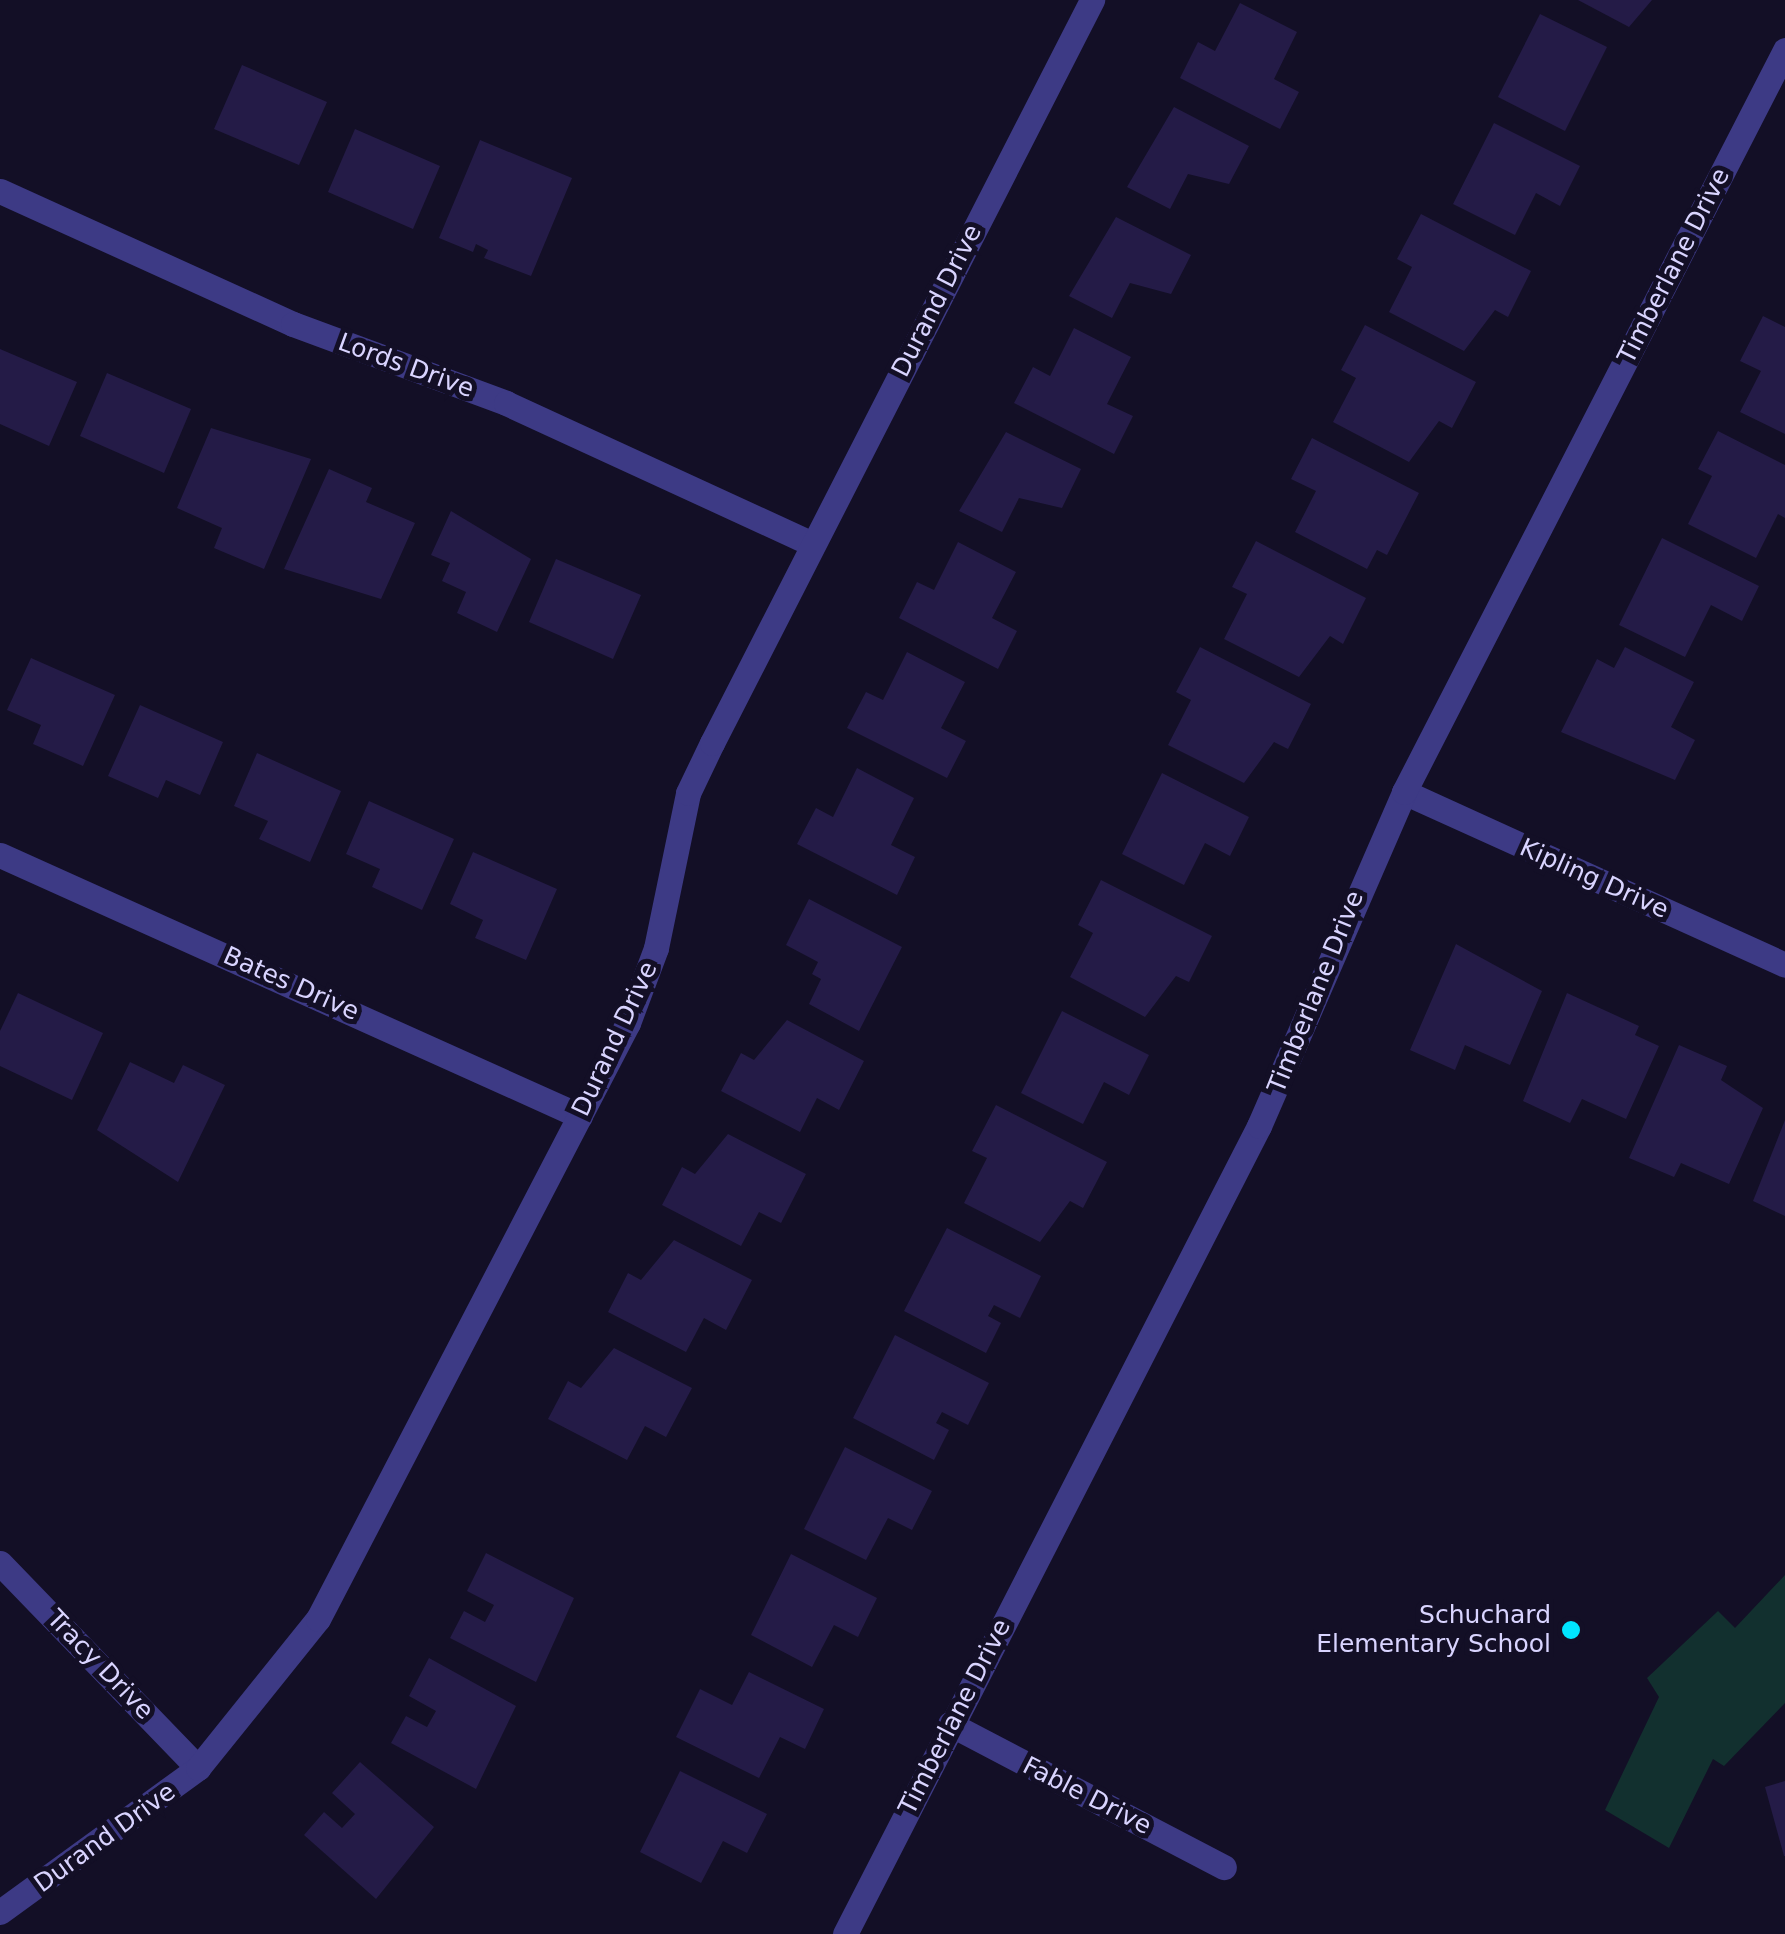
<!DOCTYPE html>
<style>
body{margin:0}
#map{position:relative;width:1785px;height:1934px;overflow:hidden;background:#130f26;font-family:"DejaVu Sans",sans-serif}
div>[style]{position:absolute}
.green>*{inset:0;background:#12302f}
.building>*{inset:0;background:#241b47}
.street>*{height:25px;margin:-12.5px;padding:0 12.5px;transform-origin:12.5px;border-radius:12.5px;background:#3d3a85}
.dots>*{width:28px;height:28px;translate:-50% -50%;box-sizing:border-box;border:5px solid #130f26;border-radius:50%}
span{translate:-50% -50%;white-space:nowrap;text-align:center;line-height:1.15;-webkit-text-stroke:10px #130f26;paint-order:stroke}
.street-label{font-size:25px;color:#d9d4ff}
.poi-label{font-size:25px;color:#d9d4ff}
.right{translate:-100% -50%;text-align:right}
</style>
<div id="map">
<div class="green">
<div style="clip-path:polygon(1785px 1575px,1785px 1703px,1724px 1766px,1713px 1759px,1669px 1848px,1605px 1810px,1659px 1697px,1647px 1678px,1718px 1611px,1735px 1628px)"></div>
</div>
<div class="building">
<div style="clip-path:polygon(1578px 0,1652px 0,1629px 27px)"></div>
<div style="clip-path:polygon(1240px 3px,1297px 32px,1274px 79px,1299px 92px,1280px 129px,1180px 78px,1198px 42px,1215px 51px)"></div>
<div style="clip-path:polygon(1540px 14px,1607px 47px,1565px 131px,1498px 97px)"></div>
<div style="clip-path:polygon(242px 65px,327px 102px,299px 165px,214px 129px)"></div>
<div style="clip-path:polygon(1174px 107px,1249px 146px,1229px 184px,1188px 174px,1170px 209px,1127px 187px)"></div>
<div style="clip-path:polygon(1494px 123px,1580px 166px,1560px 206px,1536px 193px,1515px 235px,1453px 204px)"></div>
<div style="clip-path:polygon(355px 129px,440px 166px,413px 229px,328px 192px)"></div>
<div style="clip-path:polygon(480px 140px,572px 178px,531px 276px,484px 258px,488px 250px,476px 244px,473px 252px,439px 238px)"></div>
<div style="clip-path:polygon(1421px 214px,1531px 271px,1508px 317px,1495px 310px,1464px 351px,1389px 312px,1412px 267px,1397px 259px)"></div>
<div style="clip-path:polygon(1116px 217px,1191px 255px,1171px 294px,1130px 283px,1112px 318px,1069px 296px)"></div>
<div style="clip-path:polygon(1763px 316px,1785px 327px,1785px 434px,1740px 412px,1761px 371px,1740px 361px)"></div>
<div style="clip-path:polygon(1365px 325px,1476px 382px,1452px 428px,1439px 421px,1409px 462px,1333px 422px,1356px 378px,1341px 370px)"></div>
<div style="clip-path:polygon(1074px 328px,1131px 357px,1107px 404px,1133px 416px,1114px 454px,1014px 403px,1033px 367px,1050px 376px)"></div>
<div style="clip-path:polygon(0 349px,77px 382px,49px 446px,0 424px)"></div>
<div style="clip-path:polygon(107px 373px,191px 409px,164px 473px,80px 436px)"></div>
<div style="clip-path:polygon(211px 428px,311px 459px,264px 569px,214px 548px,222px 528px,177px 508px)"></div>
<div style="clip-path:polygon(1718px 431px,1785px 465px,1785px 518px,1778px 514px,1756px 558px,1688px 524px,1712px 476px,1698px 469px)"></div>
<div style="clip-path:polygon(1006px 432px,1081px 469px,1062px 508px,1019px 498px,1002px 532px,959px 511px)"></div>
<div style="clip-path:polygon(1312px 438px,1419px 493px,1387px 555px,1377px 550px,1367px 569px,1295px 532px,1316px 491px,1291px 479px)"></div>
<div style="clip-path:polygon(329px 469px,372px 488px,366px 502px,415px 523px,381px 599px,284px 569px)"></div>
<div style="clip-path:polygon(451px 511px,531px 559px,497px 632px,457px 613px,466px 592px,442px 581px,450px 563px,431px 555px)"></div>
<div style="clip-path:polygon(1662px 538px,1759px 586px,1742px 621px,1711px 605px,1685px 657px,1619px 625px)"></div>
<div style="clip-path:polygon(1256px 541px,1366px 598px,1343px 644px,1330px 636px,1299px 677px,1224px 639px,1247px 594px,1232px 587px)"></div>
<div style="clip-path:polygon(958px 542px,1016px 572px,992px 618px,1017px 631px,998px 669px,899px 618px,917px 582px,934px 590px)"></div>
<div style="clip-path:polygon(556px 559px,641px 595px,613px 659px,529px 622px)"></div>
<div style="clip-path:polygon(1200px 647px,1311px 704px,1288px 749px,1274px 742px,1244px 783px,1168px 745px,1191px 700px,1176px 692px)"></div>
<div style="clip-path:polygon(1625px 647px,1694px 682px,1671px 727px,1695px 740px,1675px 780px,1561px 732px,1597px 659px,1614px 668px)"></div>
<div style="clip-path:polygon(907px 652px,965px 682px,941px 728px,966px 741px,947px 778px,847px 728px,866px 692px,883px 700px)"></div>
<div style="clip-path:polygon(31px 658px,115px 695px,83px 766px,33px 744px,41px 725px,7px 710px)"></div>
<div style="clip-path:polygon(140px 705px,223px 742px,200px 795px,166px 780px,158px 798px,108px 776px)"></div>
<div style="clip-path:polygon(257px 753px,341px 791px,310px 862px,259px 839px,268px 821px,234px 806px)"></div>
<div style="clip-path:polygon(857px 768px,914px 798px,891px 845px,915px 857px,897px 895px,797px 844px,816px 808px,833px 817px)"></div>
<div style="clip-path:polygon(1162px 773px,1249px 817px,1230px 856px,1205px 843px,1184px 885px,1122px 854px)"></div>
<div style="clip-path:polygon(369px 801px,454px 839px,422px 910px,372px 887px,380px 869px,346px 854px)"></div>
<div style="clip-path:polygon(473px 852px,557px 889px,526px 960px,475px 938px,483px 920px,450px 904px)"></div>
<div style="clip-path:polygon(1101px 880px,1212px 936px,1189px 982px,1176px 976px,1145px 1017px,1070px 977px,1093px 933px,1078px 925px)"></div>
<div style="clip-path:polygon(809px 899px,902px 947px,859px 1031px,809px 1004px,821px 979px,812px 974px,818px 962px,786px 945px)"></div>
<div style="clip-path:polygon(1456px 944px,1542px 991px,1510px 1065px,1465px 1045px,1455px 1070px,1410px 1050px)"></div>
<div style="clip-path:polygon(18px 993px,103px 1033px,72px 1100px,0 1066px,0 1031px)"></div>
<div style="clip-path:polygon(1567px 993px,1639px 1026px,1635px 1035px,1659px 1046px,1626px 1119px,1582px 1099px,1570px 1123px,1523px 1101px)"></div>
<div style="clip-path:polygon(1062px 1011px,1149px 1055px,1129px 1095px,1104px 1082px,1083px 1124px,1021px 1093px)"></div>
<div style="clip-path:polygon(787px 1020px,864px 1061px,839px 1110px,817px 1098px,800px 1132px,721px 1091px,741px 1053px,754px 1060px)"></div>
<div style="clip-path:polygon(1679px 1045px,1727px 1066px,1721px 1080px,1763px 1108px,1729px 1184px,1681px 1163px,1674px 1177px,1629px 1158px)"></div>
<div style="clip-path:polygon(130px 1062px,174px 1083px,183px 1065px,225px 1085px,178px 1182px,97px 1130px)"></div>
<div style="clip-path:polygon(996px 1105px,1107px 1162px,1083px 1208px,1070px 1201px,1040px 1242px,964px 1203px,987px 1158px,972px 1151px)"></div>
<div style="clip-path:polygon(1785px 1120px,1785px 1216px,1753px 1201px)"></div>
<div style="clip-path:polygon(728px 1134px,806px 1174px,781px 1223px,759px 1212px,741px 1246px,662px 1205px,682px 1167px,695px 1174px)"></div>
<div style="clip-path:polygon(947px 1228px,1041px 1276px,1020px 1318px,994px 1305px,988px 1316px,1001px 1323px,986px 1353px,904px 1311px)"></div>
<div style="clip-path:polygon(674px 1240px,752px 1280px,726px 1330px,704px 1318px,686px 1352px,608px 1312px,628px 1273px,641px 1280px)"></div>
<div style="clip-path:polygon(895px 1335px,989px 1383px,968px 1425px,942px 1412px,936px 1423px,949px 1430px,934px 1460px,853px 1418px)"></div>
<div style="clip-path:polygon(614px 1348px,692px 1388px,666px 1437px,645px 1426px,627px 1460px,548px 1419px,568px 1381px,581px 1388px)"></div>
<div style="clip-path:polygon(845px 1447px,932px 1491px,912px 1530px,888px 1518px,866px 1560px,804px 1529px)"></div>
<div style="clip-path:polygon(486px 1553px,574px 1598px,536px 1682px,450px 1638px,464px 1611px,485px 1622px,494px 1605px,467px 1591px)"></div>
<div style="clip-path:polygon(791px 1554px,877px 1598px,858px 1637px,834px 1625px,812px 1667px,751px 1635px)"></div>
<div style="clip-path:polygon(429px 1658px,516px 1706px,476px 1789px,391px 1743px,406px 1716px,427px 1727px,436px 1711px,409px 1696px)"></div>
<div style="clip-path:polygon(749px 1672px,824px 1709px,805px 1749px,780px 1737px,759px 1778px,676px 1737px,700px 1689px,732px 1705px)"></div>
<div style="clip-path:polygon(360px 1762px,434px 1827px,376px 1899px,304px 1835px,324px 1812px,342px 1828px,355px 1814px,332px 1793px)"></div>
<div style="clip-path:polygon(680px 1771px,767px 1814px,747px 1853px,723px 1841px,701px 1883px,640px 1852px)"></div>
<div style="clip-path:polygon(1785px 1781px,1785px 1856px,1784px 1856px,1765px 1787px)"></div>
</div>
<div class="street">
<div style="left:0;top:191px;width:322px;rotate:24.4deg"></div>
<div style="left:293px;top:324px;width:227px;rotate:20.3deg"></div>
<div style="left:506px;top:403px;width:337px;rotate:24.7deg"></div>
<div style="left:1404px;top:792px;width:418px;rotate:24.4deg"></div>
<div style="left:0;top:855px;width:636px;rotate:24.23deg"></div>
<div style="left:0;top:1563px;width:285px;rotate:46deg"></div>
<div style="left:950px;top:1724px;width:309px;rotate:27.6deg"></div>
<div style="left:0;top:1912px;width:245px;rotate:-36deg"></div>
<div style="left:198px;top:1768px;width:191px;rotate:-51.2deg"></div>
<div style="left:318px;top:1619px;width:672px;rotate:-62.52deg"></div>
<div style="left:628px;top:1023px;width:80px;rotate:-69.5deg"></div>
<div style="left:656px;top:948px;width:158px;rotate:-78.3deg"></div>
<div style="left:688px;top:793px;width:55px;rotate:-64.4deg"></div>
<div style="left:712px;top:743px;width:835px;rotate:-62.91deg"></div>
<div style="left:845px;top:1934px;width:908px;rotate:-62.87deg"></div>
<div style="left:1259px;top:1126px;width:364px;rotate:-66.5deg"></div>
<div style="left:1404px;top:792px;width:834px;rotate:-62.82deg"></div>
</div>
<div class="dots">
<div style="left:1571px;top:1630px;background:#00e5ff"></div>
</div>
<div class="street-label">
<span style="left:1674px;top:266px;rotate:-63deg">Timberlane Drive</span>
<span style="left:937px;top:301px;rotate:-63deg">Durand Drive</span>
<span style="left:406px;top:366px;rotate:20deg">Lords Drive</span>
<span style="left:1594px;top:879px;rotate:24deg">Kipling Drive</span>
<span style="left:291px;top:984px;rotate:24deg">Bates Drive</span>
<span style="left:1316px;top:992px;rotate:-68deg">Timberlane Drive</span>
<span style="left:615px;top:1039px;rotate:-65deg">Durand Drive</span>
<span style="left:100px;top:1665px;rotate:46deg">Tracy Drive</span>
<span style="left:955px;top:1717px;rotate:-63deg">Timberlane Drive</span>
<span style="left:1087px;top:1796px;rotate:27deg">Fable Drive</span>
<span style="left:105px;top:1838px;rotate:-36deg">Durand Drive</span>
</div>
<div class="poi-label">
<span class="right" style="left:1551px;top:1630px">Schuchard<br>Elementary School</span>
</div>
</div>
